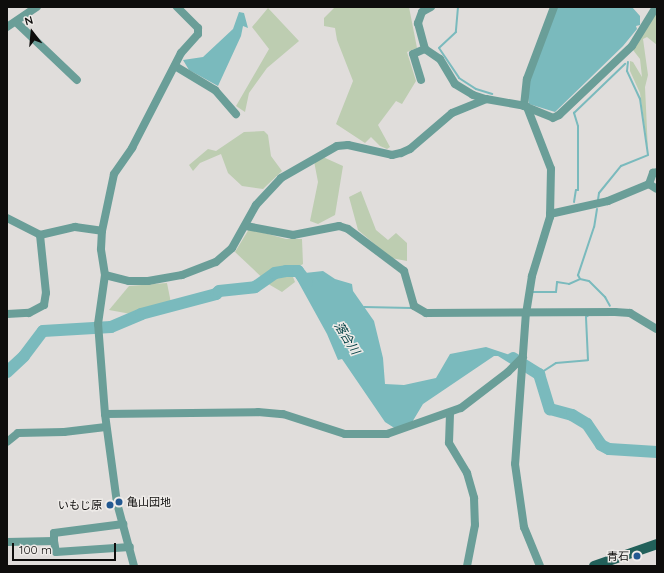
<!DOCTYPE html>
<meta charset="utf-8">
<style>
body{margin:0}
#map{position:relative;width:664px;height:573px;overflow:hidden;background:#e0dddb;font-family:Quicksand,"Noto Sans JP",sans-serif}
div>[style]{position:absolute}
.green>*{inset:0;background:#bdcdb1}
.water>*{inset:0;background:#7ababd}
.stream>*{height:2px;margin:-1px;padding:0 1px;transform-origin:1px;border-radius:1px;background:#7ababd}
.river>*{height:12px;margin:-6px;padding:0 6px;transform-origin:6px;border-radius:6px;background:#7ababd}
.minor>*{height:8px;margin:-4px;padding:0 4px;transform-origin:4px;border-radius:4px;background:#6a9e98}
.major>*{height:10px;margin:-5px;padding:0 5px;transform-origin:5px;border-radius:5px;background:#22605a}
.dots>*{width:11px;height:11px;translate:-50% -50%;box-sizing:border-box;border:2px solid #eeebe8;border-radius:50%}
span{translate:-50% -50%;white-space:nowrap;text-align:center;line-height:1.15;-webkit-text-stroke:3px #eeebe8;paint-order:stroke}
.poi-label{font-size:11px;color:#0e0d0c}
.left{translate:0 -50%;text-align:left}
.right{translate:-100% -50%;text-align:right}
.water-label{font-size:12px;color:#034144;font-style:italic}
.frame{position:absolute;inset:0;border:8px solid #0e0d0c;pointer-events:none}
.north{position:absolute;left:12px;top:12px;width:40px;height:40px;-webkit-text-stroke:3px #eeebe8;paint-order:stroke;rotate:344deg;font-size:11px;font-weight:700;line-height:16px;text-align:center;color:#0e0d0c}
.north::after{content:'';display:block;margin:auto;width:14px;height:18px;background:#0e0d0c;clip-path:polygon(50% 0,100% 100%,50% 72%,0 100%)}
.scale{position:absolute;left:12px;top:543px;width:104px;height:18px;box-sizing:border-box;border:2px solid #0e0d0c;border-top:0;padding-left:5px;font-size:12px;line-height:14px;white-space:nowrap;color:#0e0d0c;-webkit-text-stroke:3px #eeebe8;paint-order:stroke}
</style>
<div id="map">
<div class="green">
<div style="clip-path:polygon(335px 7px,409px 7px,417px 48px,407px 52px,416px 81px,402px 104px,396px 101px,378px 125px,390px 147px,387px 149px,380px 146px,371px 137px,365px 143px,336px 124px,353px 81px,337px 40px,335px 28px,324px 26px,324px 18px)"></div>
<div style="clip-path:polygon(268px 8px,299px 41px,267px 68px,249px 93px,245px 112px,236px 106px,269px 49px,252px 27px)"></div>
<div style="clip-path:polygon(657px 11px,657px 45px,647px 37px,643px 39px,648px 75px,645px 87px,648px 151px,640px 93px,630px 71px,630px 61px,633px 62px,642px 77px,640px 59px,633px 50px)"></div>
<div style="clip-path:polygon(264px 131px,268px 135px,271px 156px,282px 171px,263px 189px,242px 186px,228px 173px,221px 154px,200px 163px,193px 171px,189px 165px,208px 149px,216px 151px,244px 132px)"></div>
<div style="clip-path:polygon(323px 157px,343px 166px,335px 215px,318px 224px,310px 221px,318px 182px,314px 161px)"></div>
<div style="clip-path:polygon(361px 191px,376px 230px,388px 240px,396px 233px,407px 243px,407px 261px,391px 258px,358px 230px,349px 197px)"></div>
<div style="clip-path:polygon(249px 229px,286px 239px,302px 239px,303px 264px,298px 267px,293px 277px,295px 282px,282px 292px,270px 285px,235px 252px)"></div>
<div style="clip-path:polygon(167px 283px,171px 303px,131px 314px,109px 310px,129px 286px)"></div>
</div>
<div class="water">
<div style="clip-path:polygon(557px 7px,632px 7px,640px 16px,640px 25px,636px 26px,637px 29px,623px 46px,555px 112px,529px 104px,528px 97px,529px 83px)"></div>
<div style="clip-path:polygon(239px 12px,244px 13px,248px 28px,243px 26px,241px 36px,218px 86px,189px 70px,183px 60px,203px 57px,233px 29px)"></div>
<div style="clip-path:polygon(299px 270px,305px 273px,323px 271px,335px 279px,352px 284px,353px 291px,374px 321px,383px 358px,385px 384px,404px 385px,436px 378px,450px 354px,486px 347px,516px 357px,511px 364px,498px 356px,494px 356px,423px 404px,411px 424px,396px 429px,385px 422px,342px 359px,338px 360px,327px 334px,295px 276px)"></div>
</div>
<div class="stream">
<div style="left:458px;top:7px;width:25px;rotate:95deg"></div>
<div style="left:456px;top:32px;width:23px;rotate:137deg"></div>
<div style="left:439px;top:48px;width:36px;rotate:56deg"></div>
<div style="left:459px;top:78px;width:20px;rotate:33deg"></div>
<div style="left:476px;top:89px;width:17px;rotate:17deg"></div>
<div style="left:598px;top:200px;width:7px;rotate:-82deg"></div>
<div style="left:599px;top:193px;width:35px;rotate:-51deg"></div>
<div style="left:621px;top:166px;width:29px;rotate:-22deg"></div>
<div style="left:648px;top:155px;width:57px;rotate:-98.1deg"></div>
<div style="left:640px;top:99px;width:31px;rotate:-115deg"></div>
<div style="left:627px;top:71px;width:9px;rotate:-84deg"></div>
<div style="left:574px;top:202px;width:12px;rotate:-81deg"></div>
<div style="left:576px;top:190px;width:2px"></div>
<div style="left:578px;top:190px;width:64px;rotate:-90deg"></div>
<div style="left:578px;top:126px;width:14px;rotate:-107deg"></div>
<div style="left:574px;top:113px;width:71px;rotate:-43.9deg"></div>
<div style="left:597px;top:209px;width:18px;rotate:99deg"></div>
<div style="left:594px;top:227px;width:51px;rotate:108.4deg"></div>
<div style="left:578px;top:275px;width:4px;rotate:63deg"></div>
<div style="left:580px;top:279px;width:9px;rotate:13deg"></div>
<div style="left:589px;top:281px;width:23px;rotate:45deg"></div>
<div style="left:605px;top:297px;width:10px;rotate:61deg"></div>
<div style="left:533px;top:292px;width:23px"></div>
<div style="left:556px;top:292px;width:10px;rotate:-84deg"></div>
<div style="left:557px;top:282px;width:12px;rotate:9deg"></div>
<div style="left:569px;top:284px;width:12px;rotate:-24deg"></div>
<div style="left:364px;top:307px;width:47px;rotate:1.2deg"></div>
<div style="left:539px;top:374px;width:20px;rotate:-33deg"></div>
<div style="left:556px;top:363px;width:32px;rotate:-5deg"></div>
<div style="left:588px;top:360px;width:43px;rotate:-92.7deg"></div>
<div style="left:586px;top:317px;width:4px;rotate:-34deg"></div>
</div>
<div class="river">
<div style="left:513px;top:358px;width:31px;rotate:32deg"></div>
<div style="left:539px;top:374px;width:37px;rotate:73deg"></div>
<div style="left:550px;top:409px;width:23px;rotate:15deg"></div>
<div style="left:572px;top:415px;width:17px;rotate:31deg"></div>
<div style="left:587px;top:424px;width:25px;rotate:56deg"></div>
<div style="left:601px;top:445px;width:9px;rotate:27deg"></div>
<div style="left:609px;top:449px;width:48px;rotate:3.6deg"></div>
<div style="left:7px;top:372px;width:23px;rotate:-43deg"></div>
<div style="left:24px;top:356px;width:31px;rotate:-53deg"></div>
<div style="left:43px;top:331px;width:68px;rotate:-3.4deg"></div>
<div style="left:111px;top:327px;width:33px;rotate:-23deg"></div>
<div style="left:141px;top:314px;width:78px;rotate:-14.9deg"></div>
<div style="left:216px;top:294px;width:4px;rotate:-45deg"></div>
<div style="left:219px;top:291px;width:36px;rotate:-6deg"></div>
<div style="left:255px;top:287px;width:24px;rotate:-35deg"></div>
<div style="left:275px;top:273px;width:11px;rotate:-10deg"></div>
<div style="left:286px;top:271px;width:12px"></div>
<div style="left:298px;top:271px;width:15px;rotate:53deg"></div>
</div>
<div class="minor">
<div style="left:431px;top:7px;width:10px;rotate:151deg"></div>
<div style="left:422px;top:12px;width:12px;rotate:110deg"></div>
<div style="left:418px;top:23px;width:27px;rotate:75deg"></div>
<div style="left:425px;top:49px;width:18px;rotate:34deg"></div>
<div style="left:440px;top:59px;width:29px;rotate:59deg"></div>
<div style="left:455px;top:84px;width:21px;rotate:31deg"></div>
<div style="left:473px;top:95px;width:13px;rotate:18deg"></div>
<div style="left:16px;top:22px;width:84px;rotate:43.6deg"></div>
<div style="left:7px;top:27px;width:36px;rotate:-34deg"></div>
<div style="left:175px;top:66px;width:47px;rotate:31deg"></div>
<div style="left:215px;top:90px;width:32px;rotate:49deg"></div>
<div style="left:421px;top:80px;width:27px;rotate:-107deg"></div>
<div style="left:413px;top:54px;width:13px;rotate:-23deg"></div>
<div style="left:524px;top:106px;width:27px;rotate:-84deg"></div>
<div style="left:527px;top:79px;width:77px;rotate:-69.4deg"></div>
<div style="left:527px;top:107px;width:66px;rotate:68.8deg"></div>
<div style="left:551px;top:169px;width:48px;rotate:91.2deg"></div>
<div style="left:550px;top:217px;width:62px;rotate:107deg"></div>
<div style="left:532px;top:276px;width:36px;rotate:99deg"></div>
<div style="left:526px;top:312px;width:152px;rotate:94.1deg"></div>
<div style="left:515px;top:464px;width:64px;rotate:81.9deg"></div>
<div style="left:524px;top:527px;width:42px;rotate:67.7deg"></div>
<div style="left:649px;top:184px;width:9px;rotate:32deg"></div>
<div style="left:550px;top:214px;width:59px;rotate:-12.6deg"></div>
<div style="left:608px;top:201px;width:44px;rotate:-22.5deg"></div>
<div style="left:649px;top:184px;width:12px;rotate:-70deg"></div>
<div style="left:653px;top:173px;width:4px;rotate:-14deg"></div>
<div style="left:7px;top:218px;width:37px;rotate:27deg"></div>
<div style="left:40px;top:235px;width:36px;rotate:-13deg"></div>
<div style="left:75px;top:227px;width:27px;rotate:8deg"></div>
<div style="left:246px;top:226px;width:48px;rotate:10.8deg"></div>
<div style="left:293px;top:235px;width:47px;rotate:-11.1deg"></div>
<div style="left:339px;top:226px;width:9px;rotate:18deg"></div>
<div style="left:348px;top:229px;width:70px;rotate:36.9deg"></div>
<div style="left:404px;top:271px;width:36px;rotate:74deg"></div>
<div style="left:414px;top:306px;width:14px;rotate:30deg"></div>
<div style="left:426px;top:313px;width:189px;rotate:-0.3deg"></div>
<div style="left:615px;top:312px;width:15px;rotate:4deg"></div>
<div style="left:630px;top:313px;width:31px;rotate:31deg"></div>
<div style="left:105px;top:275px;width:25px;rotate:14deg"></div>
<div style="left:129px;top:281px;width:19px"></div>
<div style="left:148px;top:281px;width:35px;rotate:-10deg"></div>
<div style="left:182px;top:275px;width:36px;rotate:-21deg"></div>
<div style="left:216px;top:262px;width:21px;rotate:-41deg"></div>
<div style="left:232px;top:248px;width:49px;rotate:-60.8deg"></div>
<div style="left:256px;top:205px;width:37px;rotate:-47deg"></div>
<div style="left:281px;top:178px;width:64px;rotate:-29.7deg"></div>
<div style="left:337px;top:146px;width:11px;rotate:-5deg"></div>
<div style="left:348px;top:145px;width:45px;rotate:12.8deg"></div>
<div style="left:392px;top:155px;width:9px;rotate:-13deg"></div>
<div style="left:401px;top:153px;width:10px;rotate:-24deg"></div>
<div style="left:410px;top:149px;width:55px;rotate:-40.6deg"></div>
<div style="left:452px;top:113px;width:37px;rotate:-22deg"></div>
<div style="left:486px;top:99px;width:39px;rotate:10deg"></div>
<div style="left:524px;top:106px;width:31px;rotate:22deg"></div>
<div style="left:553px;top:118px;width:7px;rotate:-27deg"></div>
<div style="left:559px;top:115px;width:100px;rotate:-43.4deg"></div>
<div style="left:632px;top:46px;width:46px;rotate:-58.4deg"></div>
<div style="left:7px;top:314px;width:22px;rotate:-3deg"></div>
<div style="left:29px;top:313px;width:17px;rotate:-28deg"></div>
<div style="left:44px;top:305px;width:12px;rotate:-81deg"></div>
<div style="left:46px;top:293px;width:58px;rotate:-95.9deg"></div>
<div style="left:105px;top:414px;width:153px;rotate:-0.7deg"></div>
<div style="left:258px;top:412px;width:25px;rotate:5deg"></div>
<div style="left:283px;top:414px;width:65px;rotate:17.9deg"></div>
<div style="left:345px;top:434px;width:42px"></div>
<div style="left:387px;top:434px;width:78px;rotate:-19.4deg"></div>
<div style="left:461px;top:408px;width:59px;rotate:-37.5deg"></div>
<div style="left:508px;top:372px;width:21px;rotate:-45deg"></div>
<div style="left:450px;top:414px;width:29px;rotate:92deg"></div>
<div style="left:449px;top:443px;width:35px;rotate:59deg"></div>
<div style="left:467px;top:473px;width:26px;rotate:74deg"></div>
<div style="left:474px;top:498px;width:27px;rotate:88deg"></div>
<div style="left:475px;top:525px;width:42px;rotate:101deg"></div>
<div style="left:7px;top:442px;width:14px;rotate:-39deg"></div>
<div style="left:18px;top:433px;width:46px;rotate:-1.2deg"></div>
<div style="left:64px;top:432px;width:42px;rotate:-6.8deg"></div>
<div style="left:54px;top:541px;width:8px;rotate:-90deg"></div>
<div style="left:54px;top:533px;width:70px;rotate:-7.4deg"></div>
<div style="left:7px;top:542px;width:47px;rotate:-1.2deg"></div>
<div style="left:54px;top:541px;width:11px;rotate:80deg"></div>
<div style="left:56px;top:552px;width:74px;rotate:-3.9deg"></div>
<div style="left:134px;top:566px;width:65px;rotate:-105.1deg"></div>
<div style="left:117px;top:503px;width:90px;rotate:-97.7deg"></div>
<div style="left:105px;top:414px;width:90px;rotate:-94.4deg"></div>
<div style="left:98px;top:324px;width:49px;rotate:-81.9deg"></div>
<div style="left:105px;top:275px;width:26px;rotate:-99deg"></div>
<div style="left:101px;top:249px;width:18px;rotate:-87deg"></div>
<div style="left:102px;top:231px;width:58px;rotate:-78.1deg"></div>
<div style="left:114px;top:174px;width:32px;rotate:-55deg"></div>
<div style="left:132px;top:148px;width:107px;rotate:-62.7deg"></div>
<div style="left:181px;top:53px;width:25px;rotate:-48deg"></div>
<div style="left:198px;top:34px;width:6px;rotate:-90deg"></div>
<div style="left:198px;top:28px;width:30px;rotate:-135deg"></div>
</div>
<div class="major">
<div style="left:594px;top:566px;width:67px;rotate:-19.2deg"></div>
</div>
<div class="dots">
<div style="left:119px;top:502px;background:#235991"></div>
<div style="left:110px;top:505px;background:#235991"></div>
<div style="left:637px;top:556px;background:#235991"></div>
</div>
<div class="poi-label">
<span class="left" style="left:127px;top:502px">亀山団地</span>
<span class="right" style="left:102px;top:505px">いもじ原</span>
<span class="right" style="left:629px;top:556px">青石</span>
</div>
<div class="water-label">
<span style="left:347px;top:338px;rotate:58deg">落合川</span>
</div>
<div class="frame"></div>
<div class="north">N</div>
<div class="scale">100 m</div>
</div>
